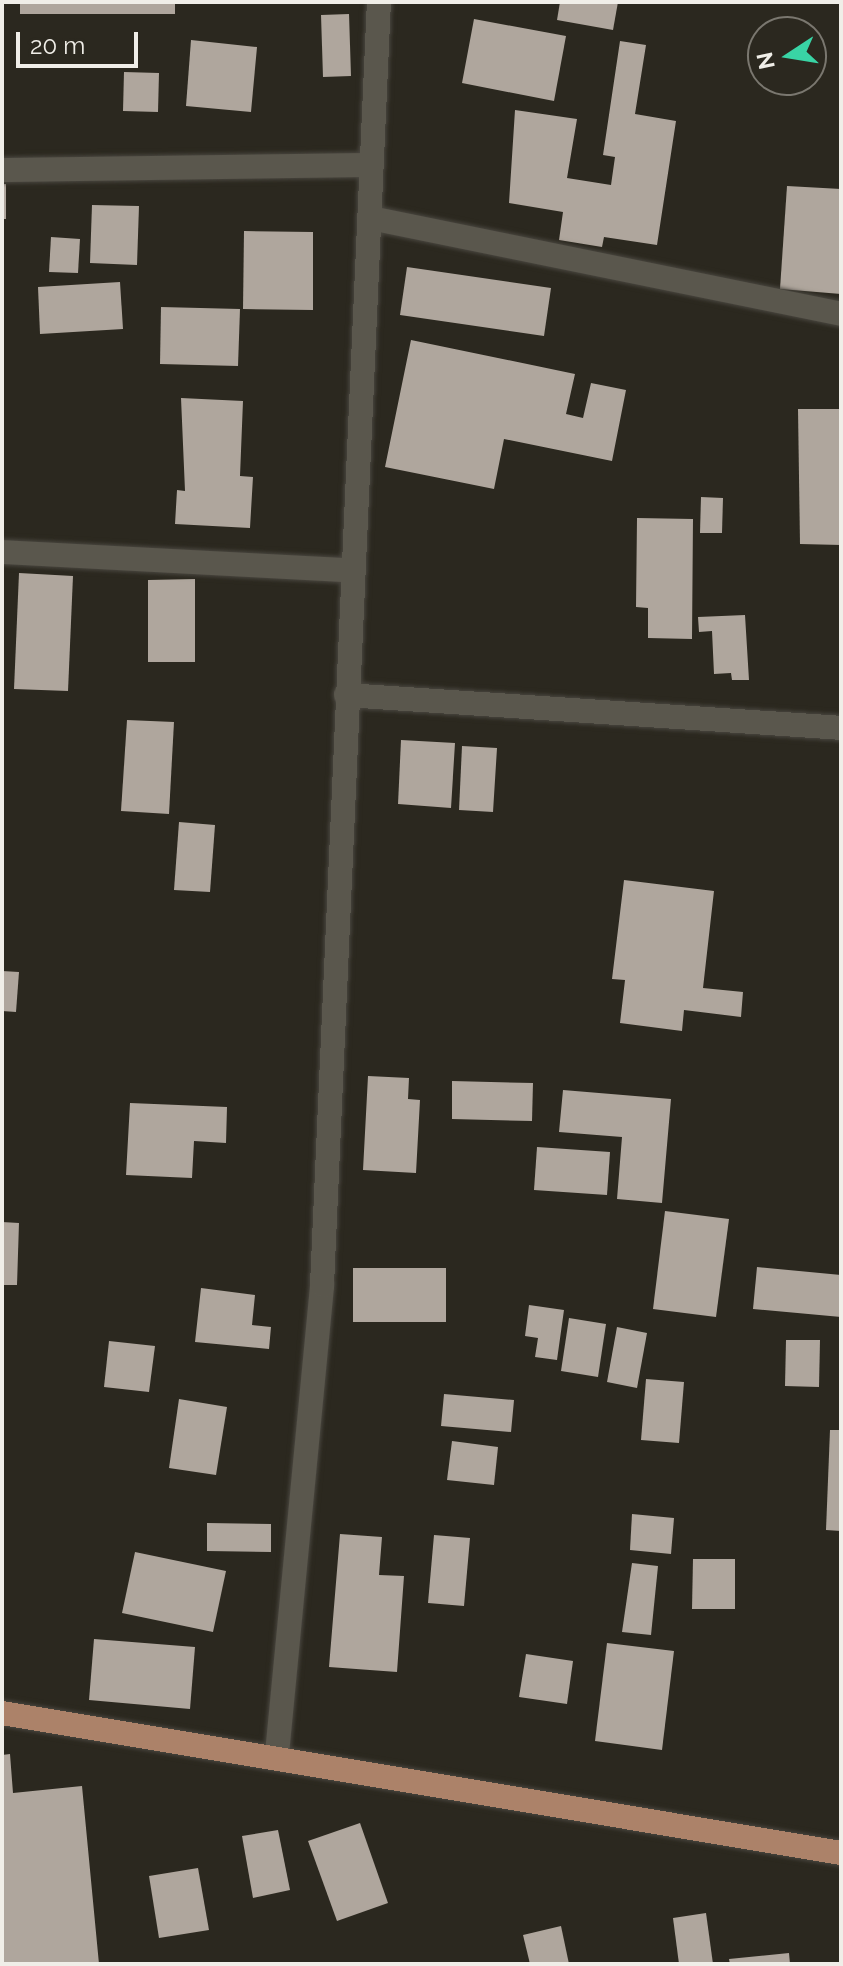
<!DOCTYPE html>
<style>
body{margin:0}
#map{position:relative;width:843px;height:1966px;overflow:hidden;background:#2b281f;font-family:Raleway,sans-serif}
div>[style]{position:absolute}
.building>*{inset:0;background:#afa69d}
.roads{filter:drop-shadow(0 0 2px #49463f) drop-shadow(0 0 2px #49463f)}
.street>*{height:24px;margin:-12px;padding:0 12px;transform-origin:12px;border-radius:12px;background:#5a574d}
.primary>*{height:24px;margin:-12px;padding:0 12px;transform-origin:12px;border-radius:12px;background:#ac8269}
span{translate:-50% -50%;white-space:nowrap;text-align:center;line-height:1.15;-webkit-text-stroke:8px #2b281f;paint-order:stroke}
.frame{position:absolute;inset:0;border:4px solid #f0eee8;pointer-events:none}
.north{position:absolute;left:747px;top:16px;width:80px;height:80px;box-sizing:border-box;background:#2b281f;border:2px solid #7a776f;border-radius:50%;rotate:258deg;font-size:22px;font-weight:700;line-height:32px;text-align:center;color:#f0eee8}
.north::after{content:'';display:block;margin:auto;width:28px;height:36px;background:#39d4a5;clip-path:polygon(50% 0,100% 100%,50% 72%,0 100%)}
.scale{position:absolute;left:16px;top:32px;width:122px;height:36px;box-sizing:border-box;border:4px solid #f0eee8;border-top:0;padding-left:10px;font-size:24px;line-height:28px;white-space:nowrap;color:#f0eee8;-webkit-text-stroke:6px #2b281f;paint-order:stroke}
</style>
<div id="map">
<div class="building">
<div style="clip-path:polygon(20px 2px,175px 2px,175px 14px,20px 14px)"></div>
<div style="clip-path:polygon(560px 2px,618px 2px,613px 30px,557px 20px)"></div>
<div style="clip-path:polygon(349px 14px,351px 76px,323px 77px,321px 15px)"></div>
<div style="clip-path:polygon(474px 19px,566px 36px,554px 101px,462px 83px)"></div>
<div style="clip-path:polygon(191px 40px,257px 47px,251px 112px,186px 106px)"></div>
<div style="clip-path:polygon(620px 41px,646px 45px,635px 114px,676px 121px,657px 245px,604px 237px,602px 247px,559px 240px,563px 212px,509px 203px,515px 110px,577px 119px,567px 178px,611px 185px,615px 157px,603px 155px)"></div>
<div style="clip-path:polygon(124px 72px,159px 73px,158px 112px,123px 111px)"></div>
<div style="clip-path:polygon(2px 184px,6px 184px,6px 219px,2px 219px)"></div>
<div style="clip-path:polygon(787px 186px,841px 189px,841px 294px,780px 289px)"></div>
<div style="clip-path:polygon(92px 205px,139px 206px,137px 265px,90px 263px)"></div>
<div style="clip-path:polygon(244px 231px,313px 232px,313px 310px,243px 309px)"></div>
<div style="clip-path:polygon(51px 237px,80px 239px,78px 273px,49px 272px)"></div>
<div style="clip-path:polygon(407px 267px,551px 288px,544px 336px,400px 315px)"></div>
<div style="clip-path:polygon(120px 282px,123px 329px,40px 334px,38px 287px)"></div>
<div style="clip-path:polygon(161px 307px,240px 309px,238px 366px,160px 364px)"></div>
<div style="clip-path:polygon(411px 340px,575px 374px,566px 414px,583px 418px,591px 383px,626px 390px,612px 461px,504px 439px,494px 489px,385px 467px)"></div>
<div style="clip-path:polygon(181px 398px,243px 401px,240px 476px,253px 477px,250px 528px,175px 524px,177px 490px,185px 491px)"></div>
<div style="clip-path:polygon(798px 409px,841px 409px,841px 545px,800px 544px)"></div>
<div style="clip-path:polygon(701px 497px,723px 498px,722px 533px,700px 533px)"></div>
<div style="clip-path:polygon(637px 518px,693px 519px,692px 639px,648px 638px,648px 608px,636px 607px)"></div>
<div style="clip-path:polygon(19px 573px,73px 576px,68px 691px,14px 689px)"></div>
<div style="clip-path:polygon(195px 579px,195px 662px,148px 662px,148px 580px)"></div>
<div style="clip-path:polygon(745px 615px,749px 680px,732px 680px,731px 673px,714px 674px,712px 631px,699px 632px,698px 617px)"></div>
<div style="clip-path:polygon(127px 720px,174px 722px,169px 814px,121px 811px)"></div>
<div style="clip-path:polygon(401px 740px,455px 743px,451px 808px,398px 804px)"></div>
<div style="clip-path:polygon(462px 746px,497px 748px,493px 812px,459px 810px)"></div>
<div style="clip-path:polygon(179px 822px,215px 825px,210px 892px,174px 890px)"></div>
<div style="clip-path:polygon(624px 880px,714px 891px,703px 988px,743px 992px,741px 1017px,684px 1010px,682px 1031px,620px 1023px,625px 980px,612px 979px)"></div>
<div style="clip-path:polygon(2px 971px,19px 972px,16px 1012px,2px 1011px)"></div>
<div style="clip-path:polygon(368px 1076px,409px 1078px,408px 1099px,420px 1100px,416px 1173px,363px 1170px)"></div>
<div style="clip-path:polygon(452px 1081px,533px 1083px,532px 1121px,452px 1119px)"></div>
<div style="clip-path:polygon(563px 1090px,671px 1099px,662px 1203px,617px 1199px,622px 1137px,559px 1132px)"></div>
<div style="clip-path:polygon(130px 1103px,227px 1107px,226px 1143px,194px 1141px,192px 1178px,126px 1175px)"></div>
<div style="clip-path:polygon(537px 1147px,610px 1152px,607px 1195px,534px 1190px)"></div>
<div style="clip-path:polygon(665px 1211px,729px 1219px,716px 1317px,653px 1309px)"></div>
<div style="clip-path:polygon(2px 1222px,19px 1223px,17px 1285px,2px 1285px)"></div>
<div style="clip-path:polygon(757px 1267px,841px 1275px,841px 1317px,753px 1309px)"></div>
<div style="clip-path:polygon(353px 1268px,446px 1268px,446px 1322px,353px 1322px)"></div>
<div style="clip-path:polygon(201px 1288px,255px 1295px,252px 1325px,271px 1327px,269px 1349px,195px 1342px)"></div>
<div style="clip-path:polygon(529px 1305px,564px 1310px,557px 1360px,535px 1357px,538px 1338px,525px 1336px)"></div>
<div style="clip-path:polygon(569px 1318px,606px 1324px,598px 1377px,561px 1371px)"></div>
<div style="clip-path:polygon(617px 1327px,647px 1333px,637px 1388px,607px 1382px)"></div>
<div style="clip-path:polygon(786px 1340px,820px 1340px,819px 1387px,785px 1386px)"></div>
<div style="clip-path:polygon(109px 1341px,155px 1346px,149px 1392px,104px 1387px)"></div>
<div style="clip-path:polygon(646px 1379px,684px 1382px,679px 1443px,641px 1440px)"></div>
<div style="clip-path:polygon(444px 1394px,514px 1400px,511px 1432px,441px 1426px)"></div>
<div style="clip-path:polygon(179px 1399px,227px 1407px,216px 1475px,169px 1468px)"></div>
<div style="clip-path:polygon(830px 1430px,841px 1430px,841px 1531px,826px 1530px)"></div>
<div style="clip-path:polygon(452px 1441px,498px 1447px,494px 1485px,447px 1480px)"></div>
<div style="clip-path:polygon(632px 1514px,674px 1518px,671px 1554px,630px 1550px)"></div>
<div style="clip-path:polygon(207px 1523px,271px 1524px,271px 1552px,207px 1551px)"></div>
<div style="clip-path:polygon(340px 1534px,382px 1537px,379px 1575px,404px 1576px,397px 1672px,329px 1667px)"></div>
<div style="clip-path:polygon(434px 1535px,470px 1538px,464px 1606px,428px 1603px)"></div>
<div style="clip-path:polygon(135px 1552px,226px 1571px,213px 1632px,122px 1613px)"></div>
<div style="clip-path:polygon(693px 1559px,735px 1559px,735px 1609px,692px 1609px)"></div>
<div style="clip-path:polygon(632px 1563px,658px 1566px,651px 1635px,622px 1632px)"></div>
<div style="clip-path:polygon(94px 1639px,195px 1647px,190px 1709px,89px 1700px)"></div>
<div style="clip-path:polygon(607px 1643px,674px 1651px,662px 1750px,595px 1741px)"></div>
<div style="clip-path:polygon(526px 1654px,573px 1661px,567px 1704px,519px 1697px)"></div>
<div style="clip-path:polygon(10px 1754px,13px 1793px,82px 1786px,99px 1964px,2px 1964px,2px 1755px)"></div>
<div style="clip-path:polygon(360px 1823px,388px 1903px,337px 1921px,308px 1841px)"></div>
<div style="clip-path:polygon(278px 1830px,290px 1890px,253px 1898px,242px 1836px)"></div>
<div style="clip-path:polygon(198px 1868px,209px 1930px,159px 1938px,149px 1876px)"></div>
<div style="clip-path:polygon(706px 1913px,713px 1964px,679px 1964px,673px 1918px)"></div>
<div style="clip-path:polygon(561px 1926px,569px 1964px,530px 1964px,523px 1935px)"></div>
<div style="clip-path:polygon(789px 1953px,790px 1964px,730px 1964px,729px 1959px)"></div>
</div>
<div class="roads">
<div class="street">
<div style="left:2px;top:170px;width:370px;rotate:-0.8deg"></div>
<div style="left:370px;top:218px;width:481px;rotate:11.5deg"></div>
<div style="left:2px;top:552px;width:349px;rotate:3deg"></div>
<div style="left:346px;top:695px;width:496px;rotate:3.8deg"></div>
<div style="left:277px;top:1754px;width:471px;rotate:-84.5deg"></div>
<div style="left:322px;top:1285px;width:1284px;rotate:-87.46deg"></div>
</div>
<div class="primary">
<div style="left:2px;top:1713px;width:851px;rotate:9.47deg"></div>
</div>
</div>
<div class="frame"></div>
<div class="north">N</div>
<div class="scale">20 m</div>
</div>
